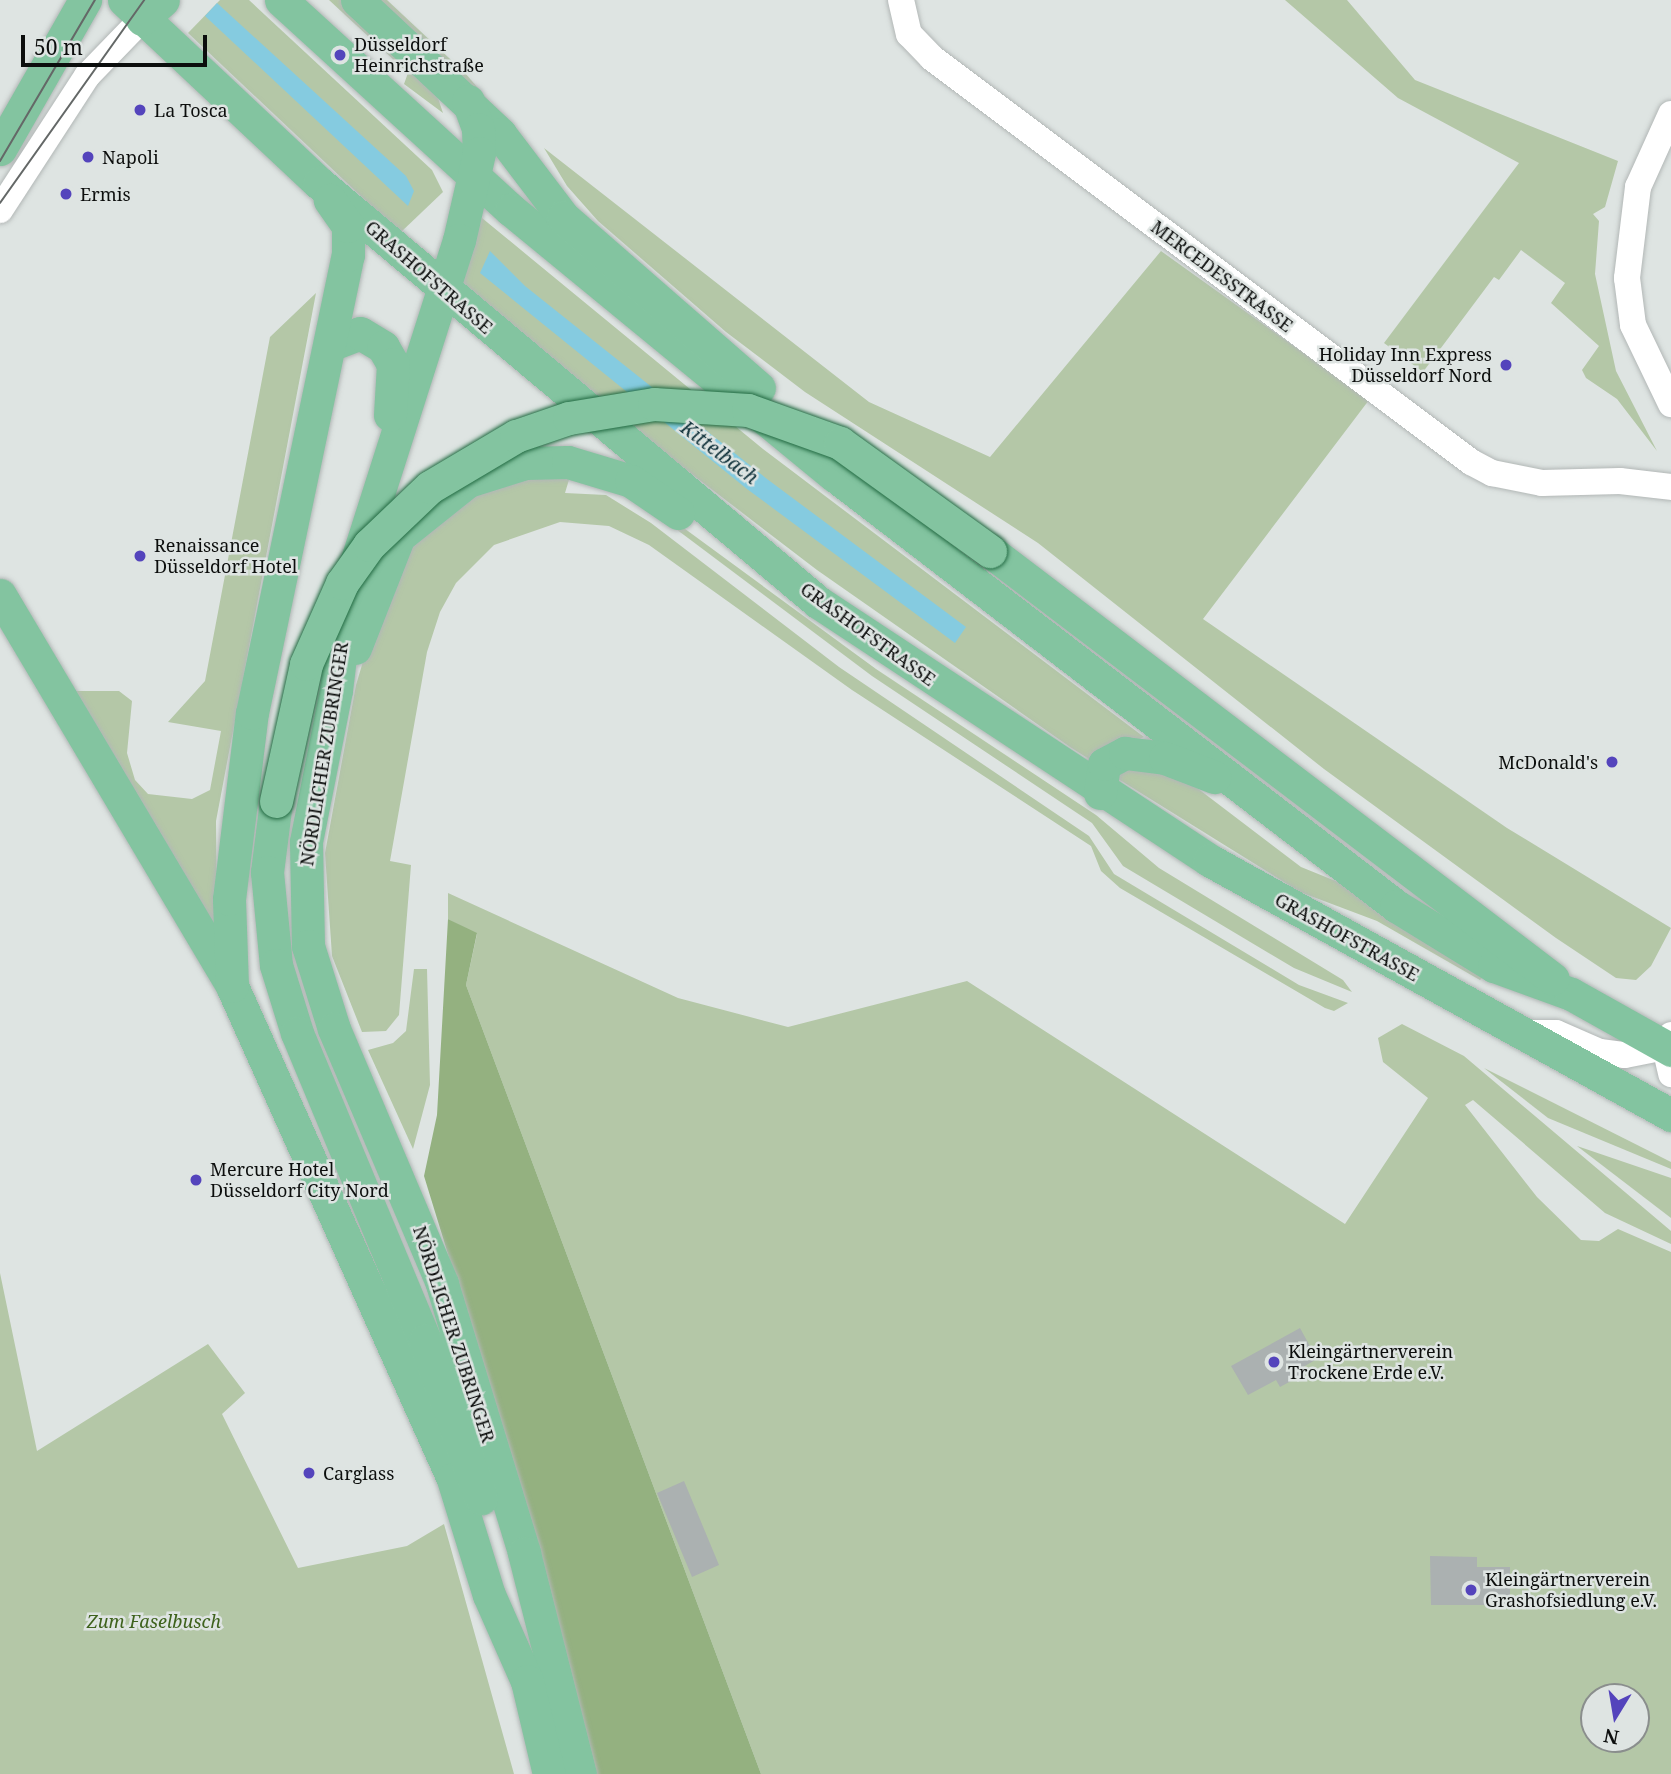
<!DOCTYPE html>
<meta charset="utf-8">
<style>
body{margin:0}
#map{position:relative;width:1671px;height:1774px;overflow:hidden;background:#dee4e2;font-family:"Noto Serif",serif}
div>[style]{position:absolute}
.green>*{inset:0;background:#b4c7a7}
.forest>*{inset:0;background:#94b180}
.water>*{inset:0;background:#85cbe0}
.building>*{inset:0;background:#abb1b1}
.roads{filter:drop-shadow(0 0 2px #b2b7b6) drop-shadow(0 0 2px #b2b7b6)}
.minor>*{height:26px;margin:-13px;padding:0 13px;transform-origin:13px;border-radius:13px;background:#fff}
.major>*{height:33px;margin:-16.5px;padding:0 16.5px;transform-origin:16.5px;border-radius:16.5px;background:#83c4a0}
.tram>*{height:2px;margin:-1px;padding:0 1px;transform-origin:1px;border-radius:1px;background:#646867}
.bridges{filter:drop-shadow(0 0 2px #236b43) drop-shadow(0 0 2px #236b43)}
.major-bridge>*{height:33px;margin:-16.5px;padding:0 16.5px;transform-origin:16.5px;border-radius:16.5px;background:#83c4a0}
.dots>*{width:19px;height:19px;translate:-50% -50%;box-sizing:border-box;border:4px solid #dee4e2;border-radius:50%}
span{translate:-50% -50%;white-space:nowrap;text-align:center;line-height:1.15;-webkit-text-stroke:5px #dee4e2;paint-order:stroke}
.poi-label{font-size:18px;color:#0c0e0d}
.left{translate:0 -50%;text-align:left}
.right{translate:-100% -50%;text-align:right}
.street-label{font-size:18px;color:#0c0e0d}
.park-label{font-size:18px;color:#3e621d;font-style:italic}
.water-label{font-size:19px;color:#0d2f38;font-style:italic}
.north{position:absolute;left:1580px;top:1683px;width:70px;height:70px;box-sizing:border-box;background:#dee4e2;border:2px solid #8a8e8d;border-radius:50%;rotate:191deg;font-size:19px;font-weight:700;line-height:28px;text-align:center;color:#0c0e0d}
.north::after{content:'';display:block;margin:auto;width:24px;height:32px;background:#5444bc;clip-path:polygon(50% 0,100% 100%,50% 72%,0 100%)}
.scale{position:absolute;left:21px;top:35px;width:186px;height:32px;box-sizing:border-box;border:4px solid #0c0e0d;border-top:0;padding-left:9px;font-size:21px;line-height:24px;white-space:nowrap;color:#0c0e0d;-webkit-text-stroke:5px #dee4e2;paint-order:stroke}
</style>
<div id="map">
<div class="green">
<div style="clip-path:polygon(220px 0,249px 0,432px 170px,443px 192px,400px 233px,188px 33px)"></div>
<div style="clip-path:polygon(329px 0,341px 0,414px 69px,437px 95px,443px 113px,404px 84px,408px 73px)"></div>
<div style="clip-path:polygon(376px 0,387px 0,465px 73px,527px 145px)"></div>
<div style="clip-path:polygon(1285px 0,1347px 0,1415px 80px,1618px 161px,1605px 207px,1593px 214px,1599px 221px,1595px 274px,1616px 371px,1657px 451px,1617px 399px,1586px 378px,1582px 370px,1599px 346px,1551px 303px,1565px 283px,1521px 250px,1499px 280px,1494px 277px,1423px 372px,1384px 343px,1519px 163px,1398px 98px)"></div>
<div style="clip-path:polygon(544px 148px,869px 402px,990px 457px,1161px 251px,1369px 400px,1203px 619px,1507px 828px,1671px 928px,1651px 966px,1636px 980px,1616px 978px,1556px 938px,1324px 769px,1038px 543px,805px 392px,726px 332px,598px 221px,567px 186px)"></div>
<div style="clip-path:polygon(482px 218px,763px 449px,1144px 737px,1089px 759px,1070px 747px,817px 570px,565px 377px,459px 285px)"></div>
<div style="clip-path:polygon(316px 293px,216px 821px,217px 933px,66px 691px,119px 691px,132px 701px,127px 753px,135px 780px,148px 794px,192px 799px,210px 790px,221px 731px,168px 722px,205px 681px,270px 337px)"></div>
<div style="clip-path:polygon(571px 473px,565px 493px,606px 495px,651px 523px,839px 667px,1089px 836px,1114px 874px,1299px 985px,1348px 1003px,1334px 1011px,1325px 1008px,1120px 888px,1101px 871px,1091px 846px,852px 690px,649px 545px,609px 526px,560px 522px,494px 545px,456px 583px,440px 612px,427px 652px,390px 861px,411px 865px,399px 1015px,386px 1031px,362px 1032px,332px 956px,325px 853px,356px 685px,381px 601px,399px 563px,431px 520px,500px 478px)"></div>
<div style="clip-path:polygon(651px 504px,876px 669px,1096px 815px,1159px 868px,1343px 980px,1352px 992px,1294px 968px,1123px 866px,1092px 823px,872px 676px,648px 508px)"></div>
<div style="clip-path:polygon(1128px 764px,1184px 778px,1301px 867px,1343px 884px,1484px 976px,1480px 980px,1377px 921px,1300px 892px,1115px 777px)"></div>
<div style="clip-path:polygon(evenodd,448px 893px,678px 998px,788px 1027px,967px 981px,1345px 1224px,1428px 1098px,1383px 1062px,1378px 1038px,1402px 1024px,1464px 1056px,1671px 1231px,1671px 1244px,1605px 1213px,1473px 1100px,1465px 1105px,1537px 1197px,1581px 1240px,1599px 1241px,1618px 1229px,1671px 1252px,1671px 1774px,761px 1774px,466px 985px,477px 934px,448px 919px,448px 893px,1594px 1697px,1636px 1697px,1636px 1739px,1594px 1739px,1594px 1697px)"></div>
<div style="clip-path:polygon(414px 969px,427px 969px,430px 1085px,413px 1149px,368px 1050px,393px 1043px,406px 1031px)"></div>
<div style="clip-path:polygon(1484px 1068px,1671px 1162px,1671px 1169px,1548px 1118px)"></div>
<div style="clip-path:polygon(1577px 1146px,1671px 1178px,1671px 1218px)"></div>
<div style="clip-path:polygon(0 1273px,37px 1451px,208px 1344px,245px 1393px,222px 1414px,298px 1568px,407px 1546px,444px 1524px,514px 1774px,0 1774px)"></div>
</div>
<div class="forest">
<div style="clip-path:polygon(448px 919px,477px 933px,466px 985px,761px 1774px,594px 1774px,523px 1499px,424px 1176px,437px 1115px)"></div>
</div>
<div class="water">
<div style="clip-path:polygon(217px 3px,406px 176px,414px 191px,408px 206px,205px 16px)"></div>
<div style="clip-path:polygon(490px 251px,525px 286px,767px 479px,966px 627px,955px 643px,747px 489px,480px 273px)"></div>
</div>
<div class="building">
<div style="clip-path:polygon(1300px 1328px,1317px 1359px,1303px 1367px,1306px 1373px,1280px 1387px,1276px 1380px,1248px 1395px,1231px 1366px)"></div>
<div style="clip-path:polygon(684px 1481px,719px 1565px,692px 1577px,657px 1493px)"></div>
<div style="clip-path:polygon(1430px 1556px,1477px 1557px,1477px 1567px,1510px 1567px,1510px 1605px,1431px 1605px)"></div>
</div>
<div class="roads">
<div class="minor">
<div style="left:901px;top:0;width:35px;rotate:77deg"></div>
<div style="left:909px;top:34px;width:33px;rotate:46deg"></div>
<div style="left:932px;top:58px;width:674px;rotate:36.85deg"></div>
<div style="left:1471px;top:462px;width:24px;rotate:28deg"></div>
<div style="left:1492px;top:473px;width:51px;rotate:11.3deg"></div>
<div style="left:1542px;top:483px;width:78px;rotate:-1.5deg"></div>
<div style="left:1620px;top:481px;width:51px;rotate:6.7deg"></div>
<div style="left:1671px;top:114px;width:80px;rotate:114.3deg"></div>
<div style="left:1638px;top:187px;width:92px;rotate:96.9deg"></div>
<div style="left:1627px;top:278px;width:47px;rotate:82.7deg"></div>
<div style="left:1633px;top:325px;width:88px;rotate:64.3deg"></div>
<div style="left:0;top:210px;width:160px;rotate:-57deg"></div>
<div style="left:87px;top:76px;width:79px;rotate:-46deg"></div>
<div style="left:1525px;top:1033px;width:31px"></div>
<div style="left:1556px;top:1033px;width:48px;rotate:23.4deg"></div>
<div style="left:1600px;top:1052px;width:25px;rotate:7deg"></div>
<div style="left:1625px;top:1055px;width:41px;rotate:-11.3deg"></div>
<div style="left:1671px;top:1035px;width:13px;rotate:117deg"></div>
<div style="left:1665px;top:1047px;width:28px;rotate:77deg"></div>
</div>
<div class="major">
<div style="left:124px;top:0;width:267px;rotate:43.2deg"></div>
<div style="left:319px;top:183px;width:652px;rotate:40.02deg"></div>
<div style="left:818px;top:602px;width:468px;rotate:33.4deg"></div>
<div style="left:1209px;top:860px;width:528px;rotate:28.9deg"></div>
<div style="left:281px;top:0;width:311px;rotate:42.4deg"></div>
<div style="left:511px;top:210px;width:418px;rotate:39.4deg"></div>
<div style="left:834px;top:475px;width:708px;rotate:37.48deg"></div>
<div style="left:1396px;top:906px;width:115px;rotate:31.5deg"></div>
<div style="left:1494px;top:966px;width:82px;rotate:20deg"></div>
<div style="left:1571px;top:994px;width:115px;rotate:29.2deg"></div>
<div style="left:357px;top:0;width:196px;rotate:43.1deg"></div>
<div style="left:500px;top:134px;width:104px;rotate:52.8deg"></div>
<div style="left:563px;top:217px;width:260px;rotate:41.1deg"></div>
<div style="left:142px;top:19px;width:28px;rotate:-42deg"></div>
<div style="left:468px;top:101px;width:30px;rotate:70deg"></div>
<div style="left:478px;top:129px;width:24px;rotate:88deg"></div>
<div style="left:479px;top:153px;width:89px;rotate:102.9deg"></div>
<div style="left:459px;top:240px;width:361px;rotate:107.7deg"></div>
<div style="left:349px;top:584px;width:107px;rotate:97deg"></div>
<div style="left:336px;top:690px;width:155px;rotate:101.2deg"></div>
<div style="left:306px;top:842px;width:104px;rotate:88.9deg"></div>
<div style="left:308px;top:946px;width:87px;rotate:72.6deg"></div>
<div style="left:334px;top:1029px;width:277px;rotate:67deg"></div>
<div style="left:442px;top:1284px;width:281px;rotate:73deg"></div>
<div style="left:524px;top:1553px;width:228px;rotate:75.8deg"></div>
<div style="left:0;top:149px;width:172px;rotate:-60.3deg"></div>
<div style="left:332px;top:344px;width:30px;rotate:-21deg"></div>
<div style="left:360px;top:333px;width:27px;rotate:31deg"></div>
<div style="left:383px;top:347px;width:20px;rotate:60deg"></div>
<div style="left:393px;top:364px;width:51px;rotate:93.4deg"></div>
<div style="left:990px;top:551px;width:707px;rotate:37.24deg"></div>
<div style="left:0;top:595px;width:455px;rotate:59.3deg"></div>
<div style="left:232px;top:986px;width:540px;rotate:65.85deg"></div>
<div style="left:453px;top:1479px;width:121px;rotate:72.8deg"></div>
<div style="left:489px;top:1595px;width:94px;rotate:66.2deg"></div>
<div style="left:527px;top:1681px;width:96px;rotate:76.7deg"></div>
<div style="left:355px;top:648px;width:120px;rotate:-68.6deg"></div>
<div style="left:399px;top:536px;width:88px;rotate:-38.6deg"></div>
<div style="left:468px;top:481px;width:60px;rotate:-17.5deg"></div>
<div style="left:525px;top:463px;width:43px;rotate:-1.3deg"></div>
<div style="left:568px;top:462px;width:66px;rotate:16.8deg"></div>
<div style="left:631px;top:481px;width:57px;rotate:34.2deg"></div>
<div style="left:1100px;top:793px;width:29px;rotate:-82deg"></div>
<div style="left:1104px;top:764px;width:24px;rotate:-28deg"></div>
<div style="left:1125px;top:753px;width:40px;rotate:7.1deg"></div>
<div style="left:1165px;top:758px;width:53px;rotate:21.2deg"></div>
<div style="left:276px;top:801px;width:72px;rotate:97.2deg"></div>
<div style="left:267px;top:872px;width:93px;rotate:84.5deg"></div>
<div style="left:276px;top:965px;width:71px;rotate:72.8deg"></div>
<div style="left:297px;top:1033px;width:333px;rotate:67.4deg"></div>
<div style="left:425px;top:1340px;width:168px;rotate:70.5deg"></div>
<div style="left:232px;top:986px;width:87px;rotate:-92deg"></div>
<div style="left:229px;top:899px;width:187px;rotate:-83deg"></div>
<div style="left:252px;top:713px;width:468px;rotate:-78.2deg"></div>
<div style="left:348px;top:255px;width:29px;rotate:-90deg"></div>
<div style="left:348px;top:226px;width:32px;rotate:-125deg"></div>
</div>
</div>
<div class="tram">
<div style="left:0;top:161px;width:187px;rotate:-59.5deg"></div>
<div style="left:0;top:203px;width:249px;rotate:-54.6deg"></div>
</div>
<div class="bridges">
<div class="major-bridge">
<div style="left:276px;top:801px;width:140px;rotate:-77.6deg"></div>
<div style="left:306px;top:664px;width:89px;rotate:-66deg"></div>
<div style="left:342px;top:583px;width:47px;rotate:-54.6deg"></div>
<div style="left:369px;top:545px;width:84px;rotate:-43.6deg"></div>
<div style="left:430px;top:487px;width:100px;rotate:-30.7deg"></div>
<div style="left:516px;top:436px;width:56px;rotate:-18.8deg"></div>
<div style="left:569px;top:418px;width:86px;rotate:-9.4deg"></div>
<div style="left:654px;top:404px;width:94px;rotate:3.7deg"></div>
<div style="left:748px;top:410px;width:98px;rotate:19.7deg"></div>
<div style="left:840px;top:443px;width:185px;rotate:35.8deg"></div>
</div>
</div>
<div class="dots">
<div style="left:340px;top:55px;background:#5444bc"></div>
<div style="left:140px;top:110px;background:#5444bc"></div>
<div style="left:88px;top:157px;background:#5444bc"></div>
<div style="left:66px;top:194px;background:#5444bc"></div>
<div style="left:1506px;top:365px;background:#5444bc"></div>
<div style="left:140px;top:556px;background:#5444bc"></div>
<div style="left:1612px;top:762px;background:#5444bc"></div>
<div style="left:196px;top:1180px;background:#5444bc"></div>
<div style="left:1274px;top:1362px;background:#5444bc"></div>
<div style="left:309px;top:1473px;background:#5444bc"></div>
<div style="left:1471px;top:1590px;background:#5444bc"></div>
</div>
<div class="poi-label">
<span class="left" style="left:354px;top:55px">Düsseldorf<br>Heinrichstraße</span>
<span class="left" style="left:154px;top:110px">La Tosca</span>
<span class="left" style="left:102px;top:157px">Napoli</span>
<span class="left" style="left:80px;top:194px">Ermis</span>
<span class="right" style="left:1492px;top:365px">Holiday Inn Express<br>Düsseldorf Nord</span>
<span class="left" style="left:154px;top:556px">Renaissance<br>Düsseldorf Hotel</span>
<span class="right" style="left:1598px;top:762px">McDonald's</span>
<span class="left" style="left:210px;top:1180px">Mercure Hotel<br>Düsseldorf City Nord</span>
<span class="left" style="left:1288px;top:1362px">Kleingärtnerverein<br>Trockene Erde e.V.</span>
<span class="left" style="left:323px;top:1473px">Carglass</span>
<span class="left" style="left:1485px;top:1590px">Kleingärtnerverein<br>Grashofsiedlung e.V.</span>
</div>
<div class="street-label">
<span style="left:1222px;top:276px;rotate:37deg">MERCEDESSTRASSE</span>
<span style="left:429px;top:277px;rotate:41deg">GRASHOFSTRASSE</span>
<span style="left:868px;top:634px;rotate:36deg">GRASHOFSTRASSE</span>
<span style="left:324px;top:754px;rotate:-81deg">NÖRDLICHER ZUBRINGER</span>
<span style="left:1347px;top:937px;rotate:29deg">GRASHOFSTRASSE</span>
<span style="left:454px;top:1334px;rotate:72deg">NÖRDLICHER ZUBRINGER</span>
</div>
<div class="park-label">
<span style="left:154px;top:1621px">Zum Faselbusch</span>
</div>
<div class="water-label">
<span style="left:719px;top:453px;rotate:37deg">Kittelbach</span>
</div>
<div class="north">N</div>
<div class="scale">50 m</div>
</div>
